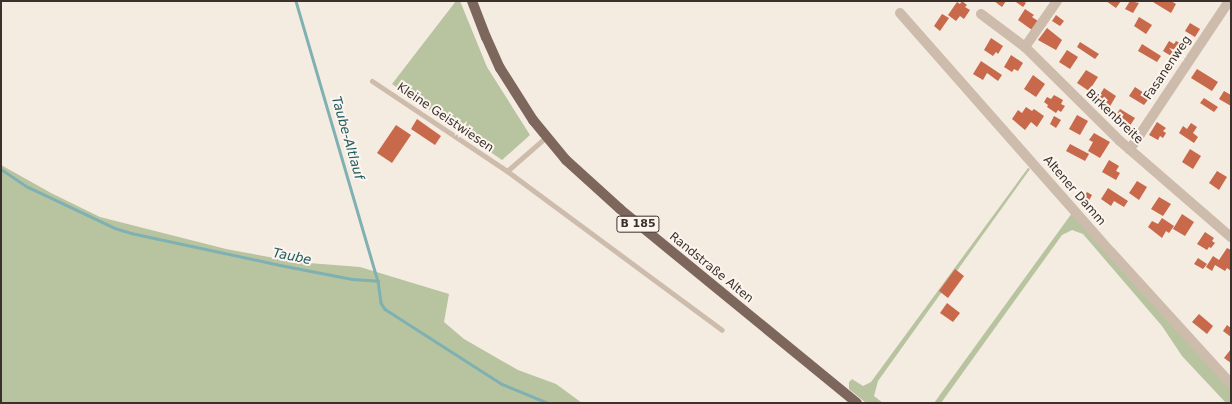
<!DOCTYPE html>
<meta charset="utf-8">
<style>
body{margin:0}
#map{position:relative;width:1232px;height:404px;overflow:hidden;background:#f4ebe1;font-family:"DejaVu Sans",sans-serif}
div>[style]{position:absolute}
.green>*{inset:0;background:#b8c4a0}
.stream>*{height:2.5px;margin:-1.25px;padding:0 1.25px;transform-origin:1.25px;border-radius:1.25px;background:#7fb0b2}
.building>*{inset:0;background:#c8694b}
.lane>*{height:5px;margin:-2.5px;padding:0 2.5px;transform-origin:2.5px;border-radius:2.5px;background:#cdbbac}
.street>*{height:10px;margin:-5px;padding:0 5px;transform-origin:5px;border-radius:5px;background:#cdbbac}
.primary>*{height:10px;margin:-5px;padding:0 5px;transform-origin:5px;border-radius:5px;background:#7d675c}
span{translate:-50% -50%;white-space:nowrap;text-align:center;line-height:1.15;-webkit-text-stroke:4px #fbf5ee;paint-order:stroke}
.shield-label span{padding:1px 3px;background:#fbf5ee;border:1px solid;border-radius:3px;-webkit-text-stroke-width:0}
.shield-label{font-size:11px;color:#3b302b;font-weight:700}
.street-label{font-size:12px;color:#3b302b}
.water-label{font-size:13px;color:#1f5a5e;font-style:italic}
.frame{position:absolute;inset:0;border:2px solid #3b302b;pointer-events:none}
</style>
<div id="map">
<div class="green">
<div style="clip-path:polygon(456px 1px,460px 1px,487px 67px,530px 135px,502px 160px,392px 84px)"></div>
<div style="clip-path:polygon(1px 165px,51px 193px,100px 217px,226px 249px,296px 262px,360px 267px,449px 294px,444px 322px,464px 339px,518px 370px,556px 384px,582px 403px,1px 403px)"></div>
<div style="clip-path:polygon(1028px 168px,1030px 169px,878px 381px,874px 396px,883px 403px,866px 403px,849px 389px,849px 382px,852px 379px,863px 386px,871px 382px)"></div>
<div style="clip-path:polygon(1072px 213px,1231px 389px,1231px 403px,1226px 403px,1182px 356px,1162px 326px,1083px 234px,1072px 230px,1062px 235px,941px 403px,934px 403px)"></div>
</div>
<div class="stream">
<div style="left:296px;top:1px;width:292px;rotate:73.7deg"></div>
<div style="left:1px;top:169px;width:32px;rotate:34deg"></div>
<div style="left:28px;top:187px;width:96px;rotate:25.2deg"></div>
<div style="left:115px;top:228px;width:17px;rotate:17deg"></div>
<div style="left:131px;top:233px;width:152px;rotate:12.1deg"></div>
<div style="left:280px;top:265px;width:73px;rotate:11deg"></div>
<div style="left:352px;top:279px;width:26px;rotate:4deg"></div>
<div style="left:378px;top:281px;width:22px;rotate:82deg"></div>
<div style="left:381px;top:303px;width:7px;rotate:56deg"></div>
<div style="left:385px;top:309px;width:139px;rotate:32.7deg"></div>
<div style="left:502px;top:384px;width:50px;rotate:22.4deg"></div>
</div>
<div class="building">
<div style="clip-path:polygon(962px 1px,967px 5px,965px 7px,970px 10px,964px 19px,960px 16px,956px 21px,948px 15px,957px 2px,960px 4px)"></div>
<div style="clip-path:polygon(994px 1px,1006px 1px,1002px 7px)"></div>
<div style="clip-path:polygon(1017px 1px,1023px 1px,1026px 3px,1023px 7px,1016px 2px)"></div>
<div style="clip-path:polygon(1106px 1px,1121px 1px,1116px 8px)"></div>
<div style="clip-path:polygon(1130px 1px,1139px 3px,1133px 13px,1125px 9px)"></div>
<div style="clip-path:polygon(1154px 1px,1171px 1px,1176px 4px,1171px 13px,1153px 2px)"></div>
<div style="clip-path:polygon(1025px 9px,1034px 15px,1032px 17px,1038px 21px,1032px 30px,1018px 20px)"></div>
<div style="clip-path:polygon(942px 14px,949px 18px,940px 31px,934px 26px)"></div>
<div style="clip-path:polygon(1056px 15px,1064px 21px,1060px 26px,1052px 21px)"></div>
<div style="clip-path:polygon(1139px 17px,1152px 25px,1146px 34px,1134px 26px)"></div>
<div style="clip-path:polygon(1190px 23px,1200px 29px,1195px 37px,1185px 31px)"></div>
<div style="clip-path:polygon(1047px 28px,1062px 40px,1056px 50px,1038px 40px)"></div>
<div style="clip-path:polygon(991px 38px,1003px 46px,998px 54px,996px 52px,993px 56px,984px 50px)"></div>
<div style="clip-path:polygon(1169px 41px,1174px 44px,1176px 41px,1184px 45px,1176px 59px,1163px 51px)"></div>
<div style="clip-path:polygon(1080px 42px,1099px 54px,1095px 59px,1077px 47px)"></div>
<div style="clip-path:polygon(1142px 44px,1161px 56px,1157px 62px,1138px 51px)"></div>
<div style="clip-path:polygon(1067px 50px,1078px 57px,1070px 69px,1059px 62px)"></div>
<div style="clip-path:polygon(1011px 55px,1023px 63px,1018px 71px,1014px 69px,1012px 72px,1004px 67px)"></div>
<div style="clip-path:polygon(981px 61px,1002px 75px,998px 81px,987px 73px,983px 80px,973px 74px)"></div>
<div style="clip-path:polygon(1197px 69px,1218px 82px,1212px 91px,1191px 78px)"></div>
<div style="clip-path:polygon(1086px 70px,1098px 77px,1089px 91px,1077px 83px)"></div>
<div style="clip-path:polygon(1033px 75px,1045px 84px,1036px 97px,1024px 89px)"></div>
<div style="clip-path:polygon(1135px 87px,1150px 97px,1144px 105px,1129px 96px)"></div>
<div style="clip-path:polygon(1104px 88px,1116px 96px,1109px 108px,1097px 100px)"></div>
<div style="clip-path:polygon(1224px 91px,1231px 95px,1231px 106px,1219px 99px)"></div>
<div style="clip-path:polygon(1054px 95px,1063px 100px,1061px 104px,1065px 106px,1061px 112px,1058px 110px,1056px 113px,1047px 107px,1048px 105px,1044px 102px,1047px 97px,1051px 99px)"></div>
<div style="clip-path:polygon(1204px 98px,1218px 107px,1214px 112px,1200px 103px)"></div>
<div style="clip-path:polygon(1026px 107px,1032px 111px,1034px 109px,1044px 116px,1037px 127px,1031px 122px,1025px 130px,1012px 119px,1018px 110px,1022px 113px)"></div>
<div style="clip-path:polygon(1120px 109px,1135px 118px,1129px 127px,1114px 118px)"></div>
<div style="clip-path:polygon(1077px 115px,1088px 121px,1080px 135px,1069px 129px)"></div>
<div style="clip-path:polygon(1054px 116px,1061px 120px,1056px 128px,1050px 124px)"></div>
<div style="clip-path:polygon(417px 119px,441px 136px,435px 145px,411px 129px)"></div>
<div style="clip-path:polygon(1157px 122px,1166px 128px,1163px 131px,1166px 133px,1163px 138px,1160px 136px,1158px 140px,1149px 135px)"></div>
<div style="clip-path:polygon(1191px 123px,1197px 127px,1193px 133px,1198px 137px,1194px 143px,1179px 133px,1183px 126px,1187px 129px)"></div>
<div style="clip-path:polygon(396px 125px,411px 135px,392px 163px,377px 153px)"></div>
<div style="clip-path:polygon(1094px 133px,1110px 142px,1100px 158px,1088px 151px,1093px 142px,1089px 140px)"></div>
<div style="clip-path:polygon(1070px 144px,1089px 154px,1085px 161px,1066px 151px)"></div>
<div style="clip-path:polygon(1190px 149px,1201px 156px,1193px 169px,1182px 162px)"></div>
<div style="clip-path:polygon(1109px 160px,1119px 166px,1116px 171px,1120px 173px,1116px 180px,1102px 172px)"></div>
<div style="clip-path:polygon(1217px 171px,1227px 177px,1219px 190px,1209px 183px)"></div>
<div style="clip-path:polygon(1137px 181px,1147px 187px,1139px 200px,1129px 193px)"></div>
<div style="clip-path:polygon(1108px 188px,1128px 201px,1124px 207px,1114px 201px,1111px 206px,1101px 199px)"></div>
<div style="clip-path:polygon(1087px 192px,1092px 195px,1086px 206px,1081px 202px)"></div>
<div style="clip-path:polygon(1159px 197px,1171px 204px,1163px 216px,1151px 209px)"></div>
<div style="clip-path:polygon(1182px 214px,1194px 222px,1185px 236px,1173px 229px)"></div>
<div style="clip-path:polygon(1162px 218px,1174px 226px,1169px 233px,1166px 231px,1162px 238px,1148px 227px,1152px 221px,1158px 224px)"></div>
<div style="clip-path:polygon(1205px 232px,1214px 238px,1212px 241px,1215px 243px,1211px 248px,1209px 247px,1207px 250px,1197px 244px)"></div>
<div style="clip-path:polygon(1227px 248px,1231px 250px,1231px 271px,1227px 268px,1225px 271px,1215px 265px,1212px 271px,1206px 267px,1213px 256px,1219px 260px)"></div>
<div style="clip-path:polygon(1198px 258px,1207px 264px,1203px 269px,1194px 264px)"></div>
<div style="clip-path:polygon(955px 269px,964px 276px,948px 298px,939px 291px)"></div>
<div style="clip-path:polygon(947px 303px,960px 313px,953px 322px,940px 313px)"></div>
<div style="clip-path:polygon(1199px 314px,1213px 326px,1207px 334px,1192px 322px)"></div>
<div style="clip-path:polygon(1227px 325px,1231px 328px,1231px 337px,1223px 331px)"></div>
<div style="clip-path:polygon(1231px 349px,1231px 363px,1224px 358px)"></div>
</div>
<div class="lane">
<div style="left:372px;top:81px;width:162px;rotate:33.7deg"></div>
<div style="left:507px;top:171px;width:267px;rotate:36.5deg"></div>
<div style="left:507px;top:171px;width:52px;rotate:-41.1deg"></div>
</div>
<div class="street">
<div style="left:900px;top:13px;width:319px;rotate:48.6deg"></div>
<div style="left:1111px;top:252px;width:178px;rotate:47.7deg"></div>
<div style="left:981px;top:14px;width:55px;rotate:36.9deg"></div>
<div style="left:1025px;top:47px;width:134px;rotate:44.7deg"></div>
<div style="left:1120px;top:141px;width:147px;rotate:40.9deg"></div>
<div style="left:1025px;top:47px;width:56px;rotate:-55.2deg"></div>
<div style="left:1129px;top:149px;width:9px;rotate:-49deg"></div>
<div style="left:1135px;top:142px;width:169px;rotate:-56.3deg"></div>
</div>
<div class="primary">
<div style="left:472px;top:1px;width:39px;rotate:69deg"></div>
<div style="left:486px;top:37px;width:34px;rotate:66deg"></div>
<div style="left:500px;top:68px;width:62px;rotate:57.6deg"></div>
<div style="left:533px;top:120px;width:52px;rotate:50.5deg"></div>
<div style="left:566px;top:160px;width:73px;rotate:42.2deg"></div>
<div style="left:620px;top:209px;width:306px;rotate:39.3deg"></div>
</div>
<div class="shield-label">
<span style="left:638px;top:224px">B 185</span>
</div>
<div class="street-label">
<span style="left:1168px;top:68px;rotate:-56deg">Fasanenweg</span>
<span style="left:1114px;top:117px;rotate:43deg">Birkenbreite</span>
<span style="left:445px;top:118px;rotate:34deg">Kleine Geistwiesen</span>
<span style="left:1074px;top:191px;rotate:49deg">Altener Damm</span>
<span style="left:711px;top:268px;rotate:39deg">Randstraße Alten</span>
</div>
<div class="water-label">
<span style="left:347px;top:138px;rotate:74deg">Taube-Altlauf</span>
<span style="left:292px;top:257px;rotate:11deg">Taube</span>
</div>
<div class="frame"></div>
</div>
